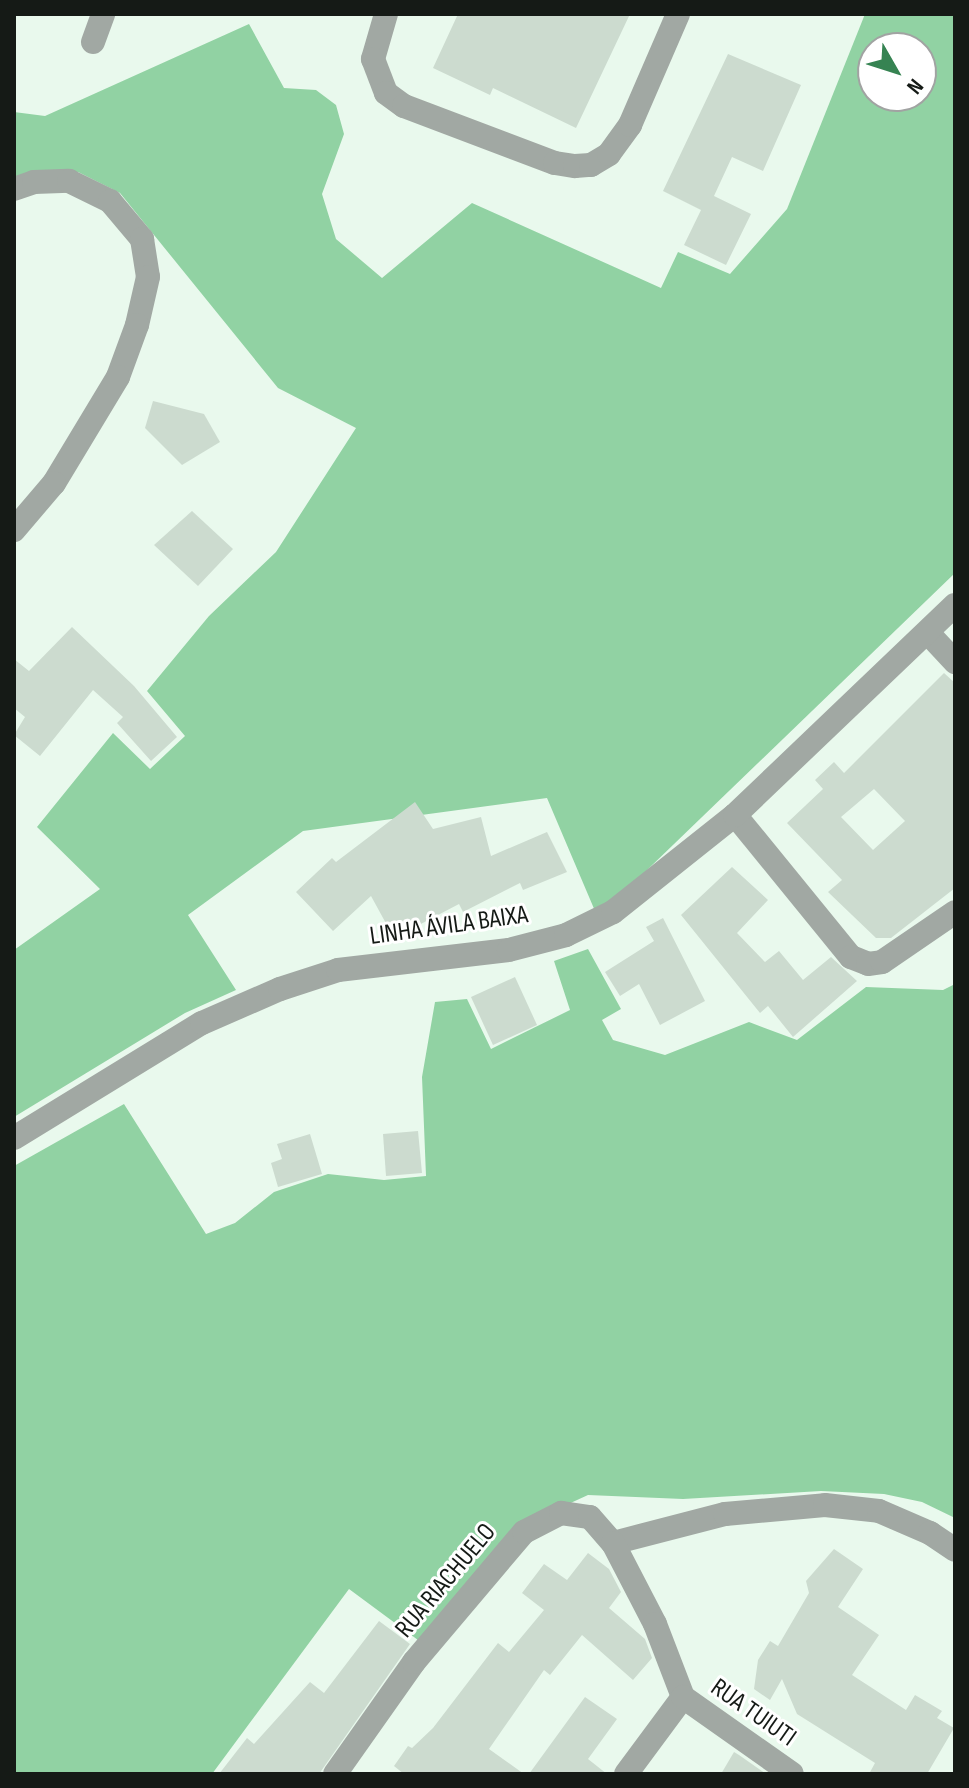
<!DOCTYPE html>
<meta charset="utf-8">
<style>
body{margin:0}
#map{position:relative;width:969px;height:1788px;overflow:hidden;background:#e9f9ed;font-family:"Sofia Sans Condensed",sans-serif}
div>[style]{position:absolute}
.forest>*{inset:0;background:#91d2a3}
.building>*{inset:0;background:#ccdbcf}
.minor>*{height:24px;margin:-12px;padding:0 12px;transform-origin:12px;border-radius:12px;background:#a1a8a3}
.tertiary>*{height:24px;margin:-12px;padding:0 12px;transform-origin:12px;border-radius:12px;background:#a1a8a3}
span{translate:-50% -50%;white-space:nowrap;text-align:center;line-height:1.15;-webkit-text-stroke:6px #fff;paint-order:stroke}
.street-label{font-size:26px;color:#151a16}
.frame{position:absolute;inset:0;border:16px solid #151a16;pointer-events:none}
.north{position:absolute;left:857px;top:32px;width:80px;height:80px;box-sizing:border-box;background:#fff;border:2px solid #a1a3a2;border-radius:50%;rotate:129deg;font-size:22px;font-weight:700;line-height:32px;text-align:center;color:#151a16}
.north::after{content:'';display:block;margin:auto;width:28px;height:36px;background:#368352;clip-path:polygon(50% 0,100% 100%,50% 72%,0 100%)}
</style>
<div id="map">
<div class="forest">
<div style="clip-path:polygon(evenodd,865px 14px,955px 14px,955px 573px,617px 899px,595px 911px,547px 798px,303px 831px,188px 915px,236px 990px,185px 1013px,14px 1117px,14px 950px,100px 889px,37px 827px,113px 733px,150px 769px,185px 736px,147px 691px,209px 616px,276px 552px,356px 428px,278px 388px,120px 193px,78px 172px,14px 180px,14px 112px,45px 116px,249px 24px,284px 88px,316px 90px,336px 105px,344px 134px,322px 194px,336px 239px,382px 278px,472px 203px,661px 288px,678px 252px,730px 274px,787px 209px,865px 14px,873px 48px,921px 48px,921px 96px,873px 96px,873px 48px)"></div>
<div style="clip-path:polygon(588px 949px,621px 1009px,602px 1020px,613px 1040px,665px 1055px,749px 1022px,797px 1040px,866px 987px,943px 990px,955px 984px,955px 1518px,922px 1502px,884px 1494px,821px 1491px,683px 1499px,588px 1495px,540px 1517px,422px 1643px,349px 1589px,212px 1774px,14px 1774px,14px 1166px,124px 1104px,206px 1234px,235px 1223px,274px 1192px,328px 1174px,384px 1180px,426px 1176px,422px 1077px,435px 1002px,467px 999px,491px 1049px,570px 1010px,554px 961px)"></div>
</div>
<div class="building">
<div style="clip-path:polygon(458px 14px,630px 14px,576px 128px,493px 88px,490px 95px,433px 68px)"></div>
<div style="clip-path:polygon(728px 54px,801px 85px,763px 171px,732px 157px,714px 196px,751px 214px,726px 265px,684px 245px,701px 210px,663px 191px)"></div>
<div style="clip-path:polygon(153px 401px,204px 414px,220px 442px,182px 465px,145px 428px)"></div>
<div style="clip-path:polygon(192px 511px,233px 549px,198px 586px,154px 545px)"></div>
<div style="clip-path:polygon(72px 627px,134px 686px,177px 737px,151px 761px,117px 723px,123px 717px,93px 690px,40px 756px,14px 735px,25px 717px,14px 708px,14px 659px,29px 671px)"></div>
<div style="clip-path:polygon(evenodd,944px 673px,955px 683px,955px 888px,891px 938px,876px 938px,828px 892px,842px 880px,787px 823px,823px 789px,815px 780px,834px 762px,844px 773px,944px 673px,874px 789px,905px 821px,873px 850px,841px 817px,874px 789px)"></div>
<div style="clip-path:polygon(415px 802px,433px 829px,481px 817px,491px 856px,547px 832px,567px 872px,523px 890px,520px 883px,463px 912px,459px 904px,394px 938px,371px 896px,333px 931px,296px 892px,332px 858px,336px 862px)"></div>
<div style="clip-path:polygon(732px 867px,768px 900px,737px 933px,765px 962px,779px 951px,803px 980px,831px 957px,857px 981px,793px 1037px,768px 1006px,760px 1013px,681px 915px)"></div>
<div style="clip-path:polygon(663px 918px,705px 1001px,660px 1025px,639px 984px,620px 996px,605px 972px,654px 941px,646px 927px)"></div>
<div style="clip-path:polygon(515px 977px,537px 1025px,493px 1045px,471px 997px)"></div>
<div style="clip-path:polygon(418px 1131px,422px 1173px,386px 1176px,383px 1134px)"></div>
<div style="clip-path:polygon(310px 1134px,322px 1174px,278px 1187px,271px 1163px,282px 1159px,277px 1144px)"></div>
<div style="clip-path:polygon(834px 1549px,863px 1569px,838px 1607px,879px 1635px,852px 1675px,906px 1710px,915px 1695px,942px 1711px,937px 1718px,954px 1728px,927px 1774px,869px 1774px,875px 1763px,797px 1714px,782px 1679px,770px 1700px,754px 1689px,758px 1660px,770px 1641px,778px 1646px,809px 1593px,806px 1581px)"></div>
<div style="clip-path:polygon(588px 1553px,609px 1569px,621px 1592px,609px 1608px,645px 1639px,652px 1658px,633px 1680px,582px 1635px,550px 1675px,544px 1670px,489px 1749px,524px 1774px,404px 1774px,394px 1766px,408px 1746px,412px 1748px,433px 1728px,498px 1643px,509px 1652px,544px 1610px,522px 1593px,544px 1564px,567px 1580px)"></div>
<div style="clip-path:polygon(379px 1621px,410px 1644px,319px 1774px,219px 1774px,247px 1738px,254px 1744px,310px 1682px,324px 1693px)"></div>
<div style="clip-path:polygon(585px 1697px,617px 1719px,588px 1759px,607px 1774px,529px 1774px)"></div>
<div style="clip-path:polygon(734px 1752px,739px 1755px,766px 1774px,721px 1774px)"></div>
</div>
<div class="minor">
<div style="left:386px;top:14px;width:47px;rotate:106.1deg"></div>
<div style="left:373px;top:59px;width:36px;rotate:69deg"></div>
<div style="left:386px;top:93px;width:22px;rotate:36deg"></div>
<div style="left:404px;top:106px;width:161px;rotate:20.7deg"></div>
<div style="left:555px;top:163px;width:20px;rotate:9deg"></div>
<div style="left:575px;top:166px;width:16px;rotate:-4deg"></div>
<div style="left:591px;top:165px;width:21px;rotate:-31deg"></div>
<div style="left:609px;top:154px;width:36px;rotate:-54deg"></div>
<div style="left:630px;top:125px;width:121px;rotate:-66.6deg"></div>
<div style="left:93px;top:42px;width:30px;rotate:-70deg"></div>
<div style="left:14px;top:189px;width:21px;rotate:-19deg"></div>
<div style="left:34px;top:182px;width:35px;rotate:-2deg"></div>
<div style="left:69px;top:181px;width:46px;rotate:26deg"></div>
<div style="left:110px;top:201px;width:50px;rotate:49.9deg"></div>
<div style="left:142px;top:239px;width:38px;rotate:81deg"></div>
<div style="left:148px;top:277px;width:49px;rotate:102.9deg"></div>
<div style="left:137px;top:325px;width:55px;rotate:110.1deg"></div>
<div style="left:118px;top:377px;width:124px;rotate:121.1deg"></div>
<div style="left:54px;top:483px;width:62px;rotate:130.4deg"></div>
<div style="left:928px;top:633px;width:40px;rotate:47deg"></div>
<div style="left:735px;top:815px;width:183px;rotate:50.8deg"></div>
<div style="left:851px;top:957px;width:18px;rotate:22deg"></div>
<div style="left:868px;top:964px;width:14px;rotate:-8deg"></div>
<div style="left:882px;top:962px;width:88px;rotate:-34.4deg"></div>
<div style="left:613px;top:1543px;width:116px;rotate:-14.5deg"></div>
<div style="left:725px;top:1514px;width:100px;rotate:-5.1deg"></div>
<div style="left:825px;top:1505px;width:54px;rotate:6.3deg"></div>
<div style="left:879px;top:1511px;width:56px;rotate:23.3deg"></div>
<div style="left:930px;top:1533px;width:30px;rotate:34deg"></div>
<div style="left:335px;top:1774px;width:137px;rotate:-54.8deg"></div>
<div style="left:414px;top:1662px;width:170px;rotate:-49.8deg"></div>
<div style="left:524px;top:1532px;width:42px;rotate:-27.2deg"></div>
<div style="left:561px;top:1513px;width:29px;rotate:8deg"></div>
<div style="left:590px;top:1517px;width:35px;rotate:49deg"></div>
<div style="left:613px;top:1543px;width:91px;rotate:62.6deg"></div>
<div style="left:655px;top:1624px;width:78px;rotate:69deg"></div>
</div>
<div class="tertiary">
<div style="left:14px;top:1138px;width:220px;rotate:-31.5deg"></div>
<div style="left:202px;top:1023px;width:85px;rotate:-23.6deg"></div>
<div style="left:280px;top:989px;width:61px;rotate:-18.1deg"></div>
<div style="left:338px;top:970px;width:172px;rotate:-6.7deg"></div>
<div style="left:509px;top:950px;width:59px;rotate:-14.7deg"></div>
<div style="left:566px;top:935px;width:52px;rotate:-26.1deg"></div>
<div style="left:613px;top:912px;width:156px;rotate:-38.5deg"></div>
<div style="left:735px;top:815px;width:304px;rotate:-43.7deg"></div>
<div style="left:626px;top:1774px;width:96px;rotate:-53.5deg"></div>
<div style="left:683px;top:1697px;width:133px;rotate:35.2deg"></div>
</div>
<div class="street-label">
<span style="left:449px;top:926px;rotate:-8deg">LINHA ÁVILA BAIXA</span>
<span style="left:446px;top:1581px;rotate:-50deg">RUA RIACHUELO</span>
<span style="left:753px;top:1713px;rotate:35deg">RUA TUIUTI</span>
</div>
<div class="frame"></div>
<div class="north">N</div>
</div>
